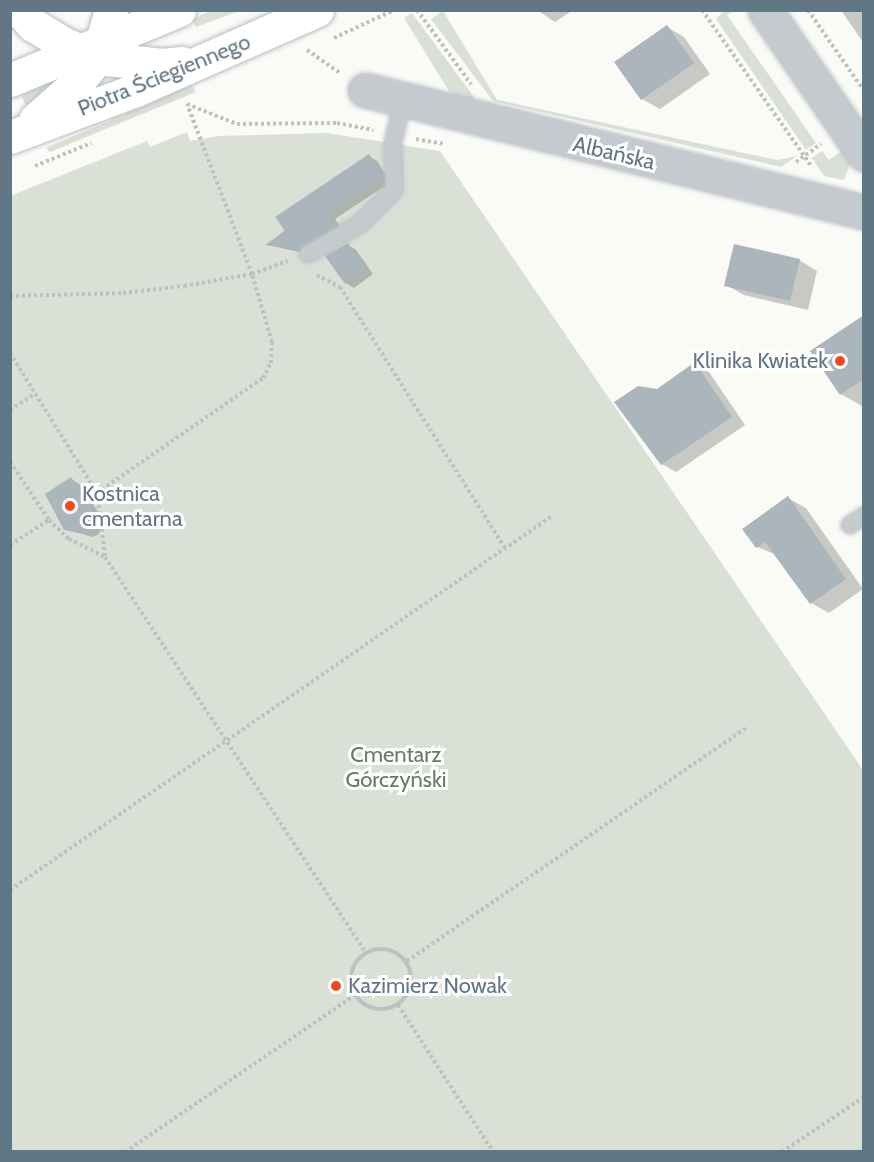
<!DOCTYPE html>
<meta charset="utf-8">
<style>
body{margin:0}
#map{position:relative;width:874px;height:1162px;overflow:hidden;background:#fafaf7;font-family:Cabin,sans-serif}
div>[style]{position:absolute}
.green>*{inset:0;background:#dae0d6}
.shadow>*{inset:0;background:#0003}
.building>*{inset:0;background:#abb5bc}
.path>*{height:4px;margin-top:-2px;transform-origin:0;background:repeating-linear-gradient(90deg,#bdc1c4 0 3px,transparent 0 6px)}
.path>.ring{margin:-2px;padding:0;box-sizing:content-box;background:none;border:4px solid #bdc1c4;border-radius:50%}
.roads{filter:drop-shadow(0 0 2px #b7bec3) drop-shadow(0 0 2px #b7bec3)}
.lane>*{height:16px;margin:-8px;padding:0 8px;transform-origin:8px;border-radius:8px;background:#c5cace}
.street>*{height:33px;margin:-16.5px;padding:0 16.5px;transform-origin:16.5px;border-radius:16.5px;background:#c5cace}
.secondary>*{height:33px;margin:-16.5px;padding:0 16.5px;transform-origin:16.5px;border-radius:16.5px;background:#fff}
.dots>*{width:16px;height:16px;translate:-50% -50%;box-sizing:border-box;border:3px solid #fff;border-radius:50%}
span{translate:-50% -50%;white-space:nowrap;text-align:center;line-height:1.15;-webkit-text-stroke:6px #fff;paint-order:stroke}
.street-label{font-size:22px;color:#627786}
.poi-label{font-size:22px;color:#627786}
.right{translate:-100% -50%;text-align:right}
.left{translate:0 -50%;text-align:left}
.park-label{font-size:22px;color:#677c61}
.frame{position:absolute;inset:0;border:12px solid #627786;pointer-events:none}
</style>
<div id="map">
<div class="green">
<div style="clip-path:polygon(211px 11px,239px 11px,196px 27px,192px 19px)"></div>
<div style="clip-path:polygon(443px 11px,497px 100px,777px 160px,797px 156px,781px 167px,493px 101px,431px 19px)"></div>
<div style="clip-path:polygon(724px 11px,733px 11px,727px 15px,816px 143px,806px 150px,716px 19px)"></div>
<div style="clip-path:polygon(412px 13px,474px 97px,469px 107px,449px 91px,404px 18px)"></div>
<div style="clip-path:polygon(61px 78px,26px 106px,21px 95px)"></div>
<div style="clip-path:polygon(192px 85px,196px 92px,50px 152px,46px 148px)"></div>
<div style="clip-path:polygon(187px 132px,190px 141px,218px 136px,327px 133px,440px 151px,863px 770px,863px 1151px,11px 1151px,10px 196px,147px 141px,150px 147px)"></div>
<div style="clip-path:polygon(846px 148px,850px 164px,844px 180px,824px 176px,812px 158px,822px 151px,829px 160px)"></div>
</div>
<div class="shadow">
<div style="clip-path:polygon(537px 10px,573px 10px,555px 22px)"></div>
<div style="clip-path:polygon(841px 10px,864px 10px,864px 44px)"></div>
<div style="clip-path:polygon(667px 27px,684px 37px,710px 74px,660px 109px,642px 99px)"></div>
<div style="clip-path:polygon(369px 156px,377px 161px,391px 182px,335px 219px,343px 231px,308px 254px,268px 245px)"></div>
<div style="clip-path:polygon(348px 245px,356px 250px,373px 274px,354px 288px,346px 283px)"></div>
<div style="clip-path:polygon(799px 260px,817px 271px,808px 310px,744px 295px,726px 285px)"></div>
<div style="clip-path:polygon(864px 317px,864px 404px,862px 406px,841px 394px)"></div>
<div style="clip-path:polygon(696px 364px,709px 372px,745px 425px,676px 472px,662px 464px,657px 390px)"></div>
<div style="clip-path:polygon(71px 479px,79px 484px,103px 519px,99px 534px,93px 537px,68px 530px)"></div>
<div style="clip-path:polygon(788px 498px,806px 508px,863px 589px,829px 613px,811px 603px,777px 555px,757px 547px)"></div>
</div>
<div class="building">
<div style="clip-path:polygon(667px 25px,694px 63px,641px 100px,614px 62px)"></div>
<div style="clip-path:polygon(369px 154px,383px 177px,327px 214px,336px 226px,298px 250px,265px 245px,285px 231px,275px 217px)"></div>
<div style="clip-path:polygon(348px 243px,366px 269px,345px 284px,325px 256px)"></div>
<div style="clip-path:polygon(734px 244px,800px 259px,790px 301px,724px 286px)"></div>
<div style="clip-path:polygon(864px 315px,864px 379px,840px 395px,810px 351px)"></div>
<div style="clip-path:polygon(695px 362px,732px 417px,661px 465px,614px 402px,638px 386px,657px 389px)"></div>
<div style="clip-path:polygon(71px 477px,95px 513px,91px 529px,83px 534px,64px 530px,45px 494px)"></div>
<div style="clip-path:polygon(788px 496px,846px 579px,810px 604px,765px 542px,756px 548px,742px 529px)"></div>
</div>
<div class="path">
<div style="left:417px;top:10px;width:92px;rotate:53.9deg"></div>
<div style="left:702px;top:10px;width:192px;rotate:55deg"></div>
<div style="left:808px;top:10px;width:98px;rotate:55.3deg"></div>
<div style="left:334px;top:38px;width:66px;rotate:-25deg"></div>
<div style="left:307px;top:50px;width:40px;rotate:34.9deg"></div>
<div style="left:187px;top:104px;width:54px;rotate:21.8deg"></div>
<div style="left:237px;top:124px;width:100px;rotate:-0.6deg"></div>
<div style="left:337px;top:123px;width:37px;rotate:11deg"></div>
<div style="left:416px;top:139px;width:28px;rotate:10deg"></div>
<div style="left:796px;top:162px;width:31px;rotate:-36deg"></div>
<div style="left:35px;top:166px;width:61px;rotate:-22.3deg"></div>
<div style="left:317px;top:275px;width:26px;rotate:28deg"></div>
<div style="left:340px;top:287px;width:309px;rotate:57.7deg"></div>
<div style="left:10px;top:296px;width:113px;rotate:-1.5deg"></div>
<div style="left:123px;top:293px;width:61px;rotate:-6.5deg"></div>
<div style="left:184px;top:286px;width:69px;rotate:-10deg"></div>
<div style="left:252px;top:274px;width:38px;rotate:-20deg"></div>
<div style="left:10px;top:353px;width:165px;rotate:58.1deg"></div>
<div style="left:10px;top:410px;width:30px;rotate:-33deg"></div>
<div style="left:10px;top:462px;width:70px;rotate:56.1deg"></div>
<div style="left:49px;top:520px;width:28px;rotate:44deg"></div>
<div style="left:69px;top:539px;width:40px;rotate:26.6deg"></div>
<div style="left:105px;top:557px;width:474px;rotate:56.6deg"></div>
<div style="left:10px;top:545px;width:46px;rotate:-32.7deg"></div>
<div style="left:105px;top:556px;width:64px;rotate:-97.2deg"></div>
<div style="left:97px;top:493px;width:202px;rotate:-34.7deg"></div>
<div style="left:263px;top:378px;width:17px;rotate:-62deg"></div>
<div style="left:271px;top:363px;width:21px;rotate:-87deg"></div>
<div style="left:272px;top:342px;width:71px;rotate:-106.4deg"></div>
<div style="left:252px;top:274px;width:182px;rotate:-110.9deg"></div>
<div style="left:10px;top:890px;width:659px;rotate:-34.61deg"></div>
<div class="ring" style="left:351px;top:949px;width:56px;height:56px"></div>
<div style="left:407px;top:961px;width:411px;rotate:-34.5deg"></div>
<div style="left:398px;top:1005px;width:175px;rotate:57.1deg"></div>
<div style="left:125px;top:1152px;width:278px;rotate:-34.3deg"></div>
<div style="left:782px;top:1152px;width:99px;rotate:-33.9deg"></div>
</div>
<div class="roads">
<div class="lane">
<div style="left:308px;top:254px;width:60px;rotate:-30deg"></div>
<div style="left:360px;top:224px;width:48px;rotate:-45deg"></div>
<div style="left:394px;top:190px;width:47px;rotate:-91.2deg"></div>
<div style="left:393px;top:143px;width:45px;rotate:-77.2deg"></div>
<div style="left:850px;top:525px;width:17px;rotate:-33deg"></div>
</div>
<div class="street">
<div style="left:765px;top:10px;width:175px;rotate:55.5deg"></div>
<div style="left:365px;top:90px;width:514px;rotate:13.74deg"></div>
</div>
<div class="secondary">
<div style="left:19px;top:10px;width:21px;rotate:47deg"></div>
<div style="left:33px;top:25px;width:35px;rotate:31deg"></div>
<div style="left:63px;top:43px;width:37px;rotate:24deg"></div>
<div style="left:97px;top:58px;width:66px;rotate:6.1deg"></div>
<div style="left:163px;top:65px;width:19px;rotate:-6deg"></div>
<div style="left:10px;top:80px;width:183px;rotate:-22.5deg"></div>
<div style="left:35px;top:120px;width:56px;rotate:-41.4deg"></div>
<div style="left:77px;top:83px;width:32px;rotate:-51deg"></div>
<div style="left:97px;top:58px;width:50px;rotate:-73.7deg"></div>
<div style="left:10px;top:137px;width:134px;rotate:-20.5deg"></div>
<div style="left:136px;top:90px;width:198px;rotate:-23.8deg"></div>
</div>
</div>
<div class="dots">
<div style="left:840px;top:361px;background:#f5481c"></div>
<div style="left:70px;top:506px;background:#f5481c"></div>
<div style="left:336px;top:986px;background:#f5481c"></div>
</div>
<div class="street-label">
<span style="left:164px;top:75px;rotate:-22deg">Piotra Ściegiennego</span>
<span style="left:614px;top:153px;rotate:13deg">Albańska</span>
</div>
<div class="poi-label">
<span class="right" style="left:828px;top:361px">Klinika Kwiatek</span>
<span class="left" style="left:82px;top:506px">Kostnica<br>cmentarna</span>
<span class="left" style="left:348px;top:986px">Kazimierz Nowak</span>
</div>
<div class="park-label">
<span style="left:396px;top:767px">Cmentarz<br>Górczyński</span>
</div>
<div class="frame"></div>
</div>
